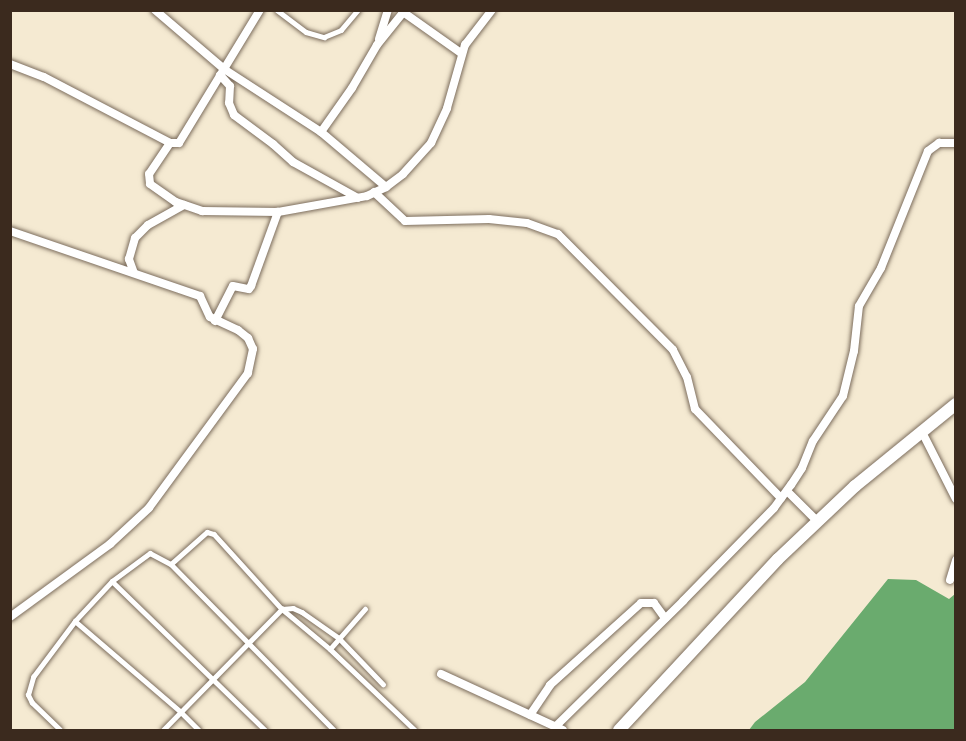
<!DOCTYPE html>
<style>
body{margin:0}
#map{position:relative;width:966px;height:741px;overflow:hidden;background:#f5ead2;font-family:"Shantell Sans",sans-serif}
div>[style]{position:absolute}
.forest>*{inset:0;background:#6aab6e}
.roads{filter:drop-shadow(0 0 2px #7c6d5d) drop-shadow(0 0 2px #7c6d5d)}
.service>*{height:4.5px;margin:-2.25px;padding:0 2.25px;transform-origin:2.25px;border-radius:2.25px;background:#fff}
.minor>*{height:8px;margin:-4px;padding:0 4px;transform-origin:4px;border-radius:4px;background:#fff}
.secondary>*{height:12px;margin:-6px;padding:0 6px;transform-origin:6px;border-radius:6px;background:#fff}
span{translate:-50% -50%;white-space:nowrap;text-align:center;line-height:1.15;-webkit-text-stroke:4.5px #fcf5e5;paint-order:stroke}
.frame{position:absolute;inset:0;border:12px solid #3b2a1e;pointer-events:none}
</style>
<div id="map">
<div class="forest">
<div style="clip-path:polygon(888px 579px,916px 580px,949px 599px,955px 594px,955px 730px,749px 730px,755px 722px,805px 682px)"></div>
</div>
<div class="roads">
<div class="service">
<div style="left:277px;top:10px;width:36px;rotate:37deg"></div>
<div style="left:306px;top:32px;width:19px;rotate:16deg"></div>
<div style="left:324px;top:37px;width:18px;rotate:-22deg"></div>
<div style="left:341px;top:30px;width:26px;rotate:-50deg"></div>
<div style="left:171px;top:564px;width:233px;rotate:45.5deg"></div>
<div style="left:112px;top:581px;width:214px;rotate:44.2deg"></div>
<div style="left:75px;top:621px;width:140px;rotate:40.6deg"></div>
<div style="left:181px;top:712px;width:25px;rotate:45deg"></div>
<div style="left:330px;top:649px;width:53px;rotate:-48.8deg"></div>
<div style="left:60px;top:730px;width:39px;rotate:-136deg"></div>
<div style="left:32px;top:703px;width:9px;rotate:-117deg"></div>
<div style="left:28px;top:695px;width:19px;rotate:-74deg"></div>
<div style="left:33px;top:677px;width:70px;rotate:-53.1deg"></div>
<div style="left:75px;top:621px;width:54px;rotate:-47.2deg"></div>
<div style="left:112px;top:581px;width:47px;rotate:-36.4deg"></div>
<div style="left:150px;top:553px;width:24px;rotate:28deg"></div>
<div style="left:171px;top:564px;width:48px;rotate:-41.6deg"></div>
<div style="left:207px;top:532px;width:7px;rotate:16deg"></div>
<div style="left:214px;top:534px;width:101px;rotate:47.8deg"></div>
<div style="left:282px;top:609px;width:62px;rotate:39.8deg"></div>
<div style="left:330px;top:649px;width:117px;rotate:43.6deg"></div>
<div style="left:163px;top:730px;width:170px;rotate:-45.5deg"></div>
<div style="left:282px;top:609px;width:11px;rotate:-5deg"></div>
<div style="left:293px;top:608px;width:10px;rotate:24deg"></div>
<div style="left:302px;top:612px;width:45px;rotate:35.1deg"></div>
<div style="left:339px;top:638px;width:64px;rotate:46.3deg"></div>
</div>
<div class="minor">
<div style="left:155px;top:10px;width:91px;rotate:40.5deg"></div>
<div style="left:224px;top:69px;width:116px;rotate:33deg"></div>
<div style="left:321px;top:132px;width:85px;rotate:40.2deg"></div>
<div style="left:403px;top:12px;width:71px;rotate:35.3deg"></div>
<div style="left:379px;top:39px;width:30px;rotate:-73deg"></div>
<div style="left:10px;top:64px;width:36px;rotate:21deg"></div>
<div style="left:44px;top:77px;width:142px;rotate:27.6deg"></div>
<div style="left:170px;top:143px;width:9px"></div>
<div style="left:179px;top:143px;width:156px;rotate:-58.7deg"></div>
<div style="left:220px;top:75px;width:15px;rotate:48deg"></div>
<div style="left:230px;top:86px;width:17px;rotate:93deg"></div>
<div style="left:229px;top:103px;width:13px;rotate:67deg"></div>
<div style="left:234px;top:115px;width:49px;rotate:36.6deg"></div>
<div style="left:273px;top:144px;width:27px;rotate:42deg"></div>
<div style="left:293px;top:162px;width:74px;rotate:29deg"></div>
<div style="left:321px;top:132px;width:54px;rotate:-54.8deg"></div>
<div style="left:352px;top:88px;width:50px;rotate:-59.8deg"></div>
<div style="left:377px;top:45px;width:45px;rotate:-51.3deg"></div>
<div style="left:170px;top:143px;width:37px;rotate:124deg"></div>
<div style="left:149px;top:174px;width:10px;rotate:84deg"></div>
<div style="left:150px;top:184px;width:32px;rotate:35deg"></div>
<div style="left:176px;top:202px;width:28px;rotate:19deg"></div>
<div style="left:202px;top:211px;width:76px;rotate:0.8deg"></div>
<div style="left:278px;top:212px;width:90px;rotate:-10.2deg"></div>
<div style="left:367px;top:196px;width:21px;rotate:-25deg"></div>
<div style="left:386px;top:187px;width:21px;rotate:-37deg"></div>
<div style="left:403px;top:174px;width:42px;rotate:-47.9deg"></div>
<div style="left:431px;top:143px;width:38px;rotate:-65deg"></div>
<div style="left:447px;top:108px;width:66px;rotate:-74.1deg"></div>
<div style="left:465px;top:45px;width:44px;rotate:-52.4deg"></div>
<div style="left:374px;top:192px;width:42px;rotate:43.1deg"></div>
<div style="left:405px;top:221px;width:84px;rotate:-1.4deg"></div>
<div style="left:489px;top:219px;width:38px;rotate:6deg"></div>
<div style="left:527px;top:223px;width:33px;rotate:20deg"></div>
<div style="left:558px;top:234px;width:163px;rotate:45.2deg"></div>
<div style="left:673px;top:350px;width:30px;rotate:63deg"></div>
<div style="left:687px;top:377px;width:33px;rotate:76deg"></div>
<div style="left:695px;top:409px;width:124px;rotate:46deg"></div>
<div style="left:10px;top:231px;width:201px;rotate:18.9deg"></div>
<div style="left:200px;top:296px;width:23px;rotate:65deg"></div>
<div style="left:210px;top:317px;width:31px;rotate:25deg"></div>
<div style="left:238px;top:330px;width:13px;rotate:39deg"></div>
<div style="left:248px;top:338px;width:12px;rotate:66deg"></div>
<div style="left:253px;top:349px;width:25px;rotate:102deg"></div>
<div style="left:248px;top:373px;width:167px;rotate:126.3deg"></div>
<div style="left:149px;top:508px;width:53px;rotate:137.3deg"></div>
<div style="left:110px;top:544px;width:124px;rotate:143.9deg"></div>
<div style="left:134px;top:273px;width:15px;rotate:-110deg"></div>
<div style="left:129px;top:259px;width:22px;rotate:-74deg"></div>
<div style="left:135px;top:238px;width:18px;rotate:-45deg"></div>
<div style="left:148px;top:225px;width:41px;rotate:-29.1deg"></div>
<div style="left:215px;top:321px;width:39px;rotate:-63deg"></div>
<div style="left:233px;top:286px;width:16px;rotate:11deg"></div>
<div style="left:249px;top:289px;width:4px;rotate:-56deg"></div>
<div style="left:251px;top:286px;width:79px;rotate:-70deg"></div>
<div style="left:922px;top:432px;width:75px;rotate:63.1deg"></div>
<div style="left:787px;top:491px;width:42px;rotate:45deg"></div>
<div style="left:950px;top:580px;width:21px;rotate:-73deg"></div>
<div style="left:441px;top:674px;width:134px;rotate:24.7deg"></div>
<div style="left:530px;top:715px;width:36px;rotate:-56deg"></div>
<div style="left:550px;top:685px;width:122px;rotate:-42deg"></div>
<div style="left:641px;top:603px;width:13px"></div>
<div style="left:654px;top:603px;width:19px;rotate:54deg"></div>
<div style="left:555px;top:727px;width:180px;rotate:-44.5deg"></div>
<div style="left:683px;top:601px;width:130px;rotate:-45.6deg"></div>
<div style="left:774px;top:508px;width:29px;rotate:-54deg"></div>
<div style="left:791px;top:485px;width:20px;rotate:-57deg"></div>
<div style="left:802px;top:468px;width:29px;rotate:-68deg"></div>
<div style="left:813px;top:441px;width:54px;rotate:-56.3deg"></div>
<div style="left:843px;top:396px;width:46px;rotate:-76.3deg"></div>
<div style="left:854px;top:351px;width:45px;rotate:-83.7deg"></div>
<div style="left:859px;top:306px;width:44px;rotate:-59.9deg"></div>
<div style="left:881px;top:268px;width:126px;rotate:-68.1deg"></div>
<div style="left:928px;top:151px;width:14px;rotate:-36deg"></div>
<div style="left:939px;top:143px;width:17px"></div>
</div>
<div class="secondary">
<div style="left:619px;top:730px;width:233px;rotate:-47.1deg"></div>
<div style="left:778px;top:559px;width:106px;rotate:-43.5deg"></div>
<div style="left:855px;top:486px;width:130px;rotate:-39.1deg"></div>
</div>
</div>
<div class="frame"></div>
</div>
